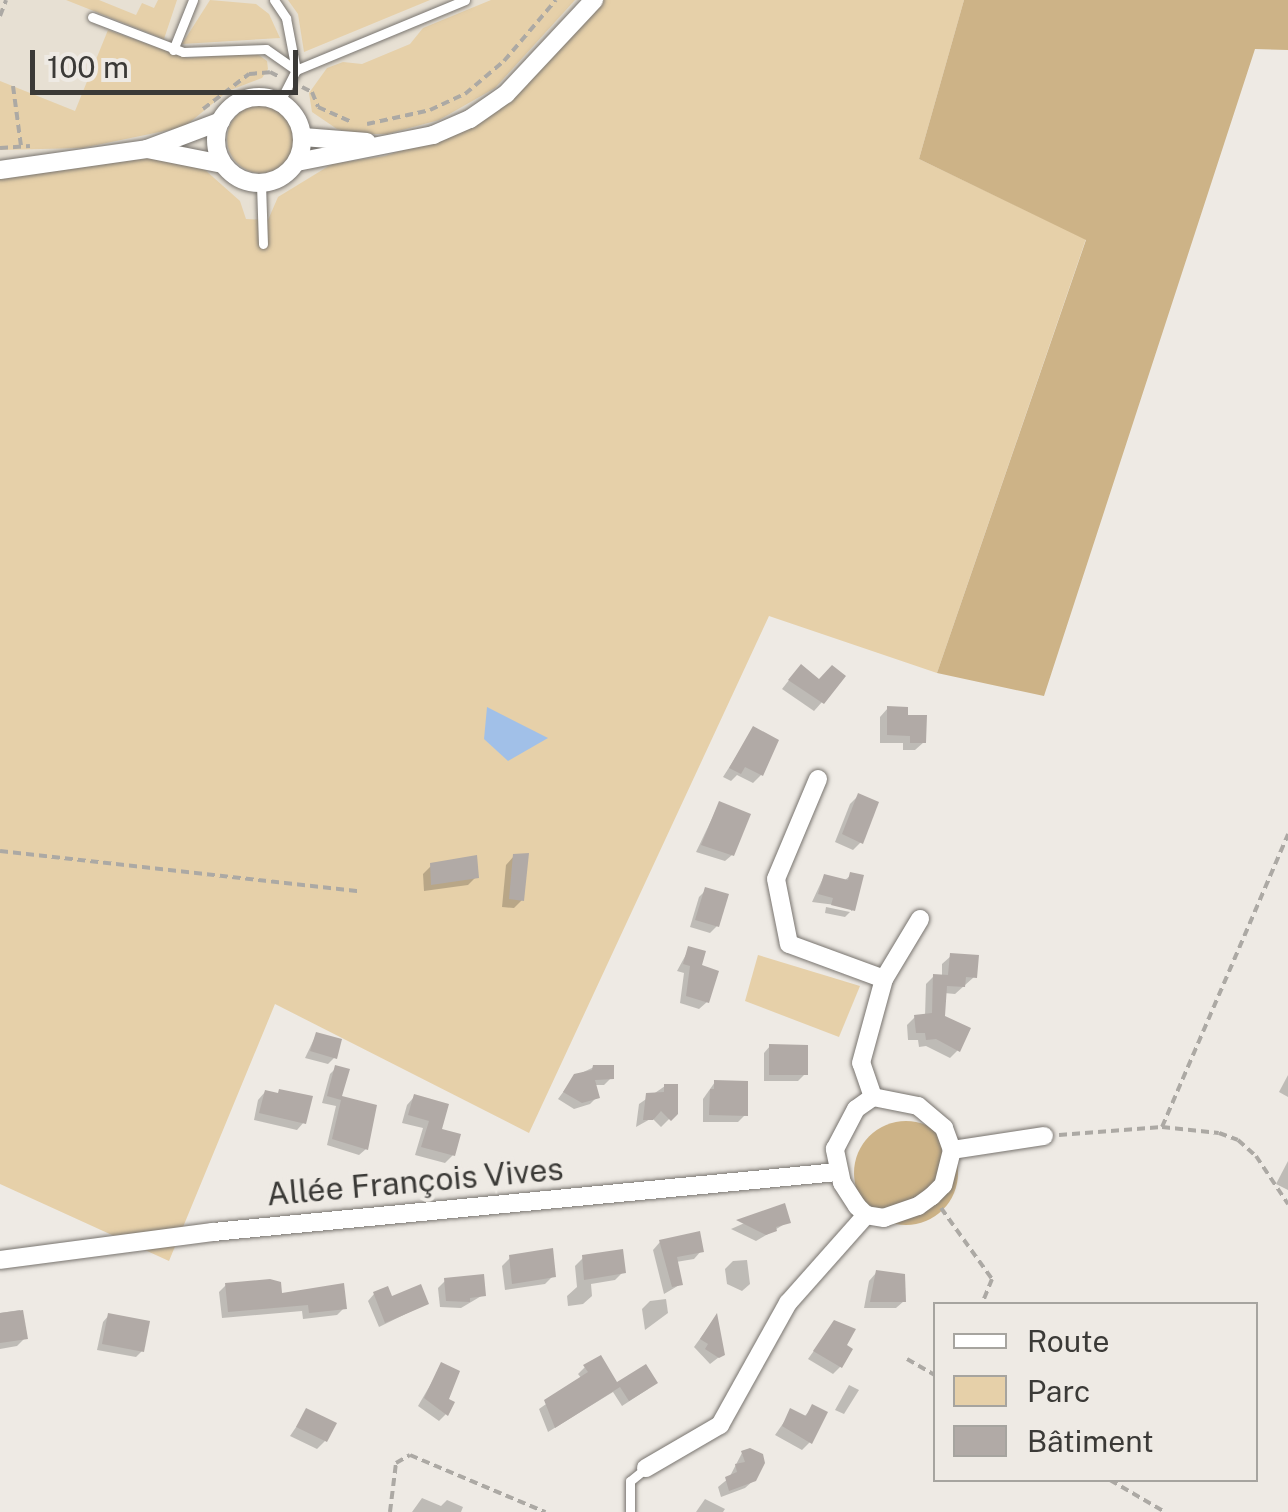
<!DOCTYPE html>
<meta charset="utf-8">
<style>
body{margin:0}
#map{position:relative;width:1288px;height:1512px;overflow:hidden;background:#eeeae4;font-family:"Public Sans",sans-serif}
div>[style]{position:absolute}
.built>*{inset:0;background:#e7e0d3}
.green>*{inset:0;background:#e6d0a9}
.round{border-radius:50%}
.forest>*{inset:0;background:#cdb387}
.water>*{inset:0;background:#a1c0e8}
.shadow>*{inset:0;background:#0003}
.building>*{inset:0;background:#b1aaa6}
.path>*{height:4px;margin-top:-2px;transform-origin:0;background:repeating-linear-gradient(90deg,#aca9a4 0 8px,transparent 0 13px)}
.roads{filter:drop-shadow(0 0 2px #78746f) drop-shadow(0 0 2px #78746f)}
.service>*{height:9px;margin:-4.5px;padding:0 4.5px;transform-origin:4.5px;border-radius:4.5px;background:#fff}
.minor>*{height:18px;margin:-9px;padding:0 9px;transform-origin:9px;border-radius:9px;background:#fff}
.minor>.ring{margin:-9px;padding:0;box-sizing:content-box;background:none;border:18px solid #fff;border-radius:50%}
span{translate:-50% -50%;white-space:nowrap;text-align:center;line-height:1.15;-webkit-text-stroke:8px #eeeae4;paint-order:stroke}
.street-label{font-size:32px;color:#3b3a37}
.legend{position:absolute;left:933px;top:1302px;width:325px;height:180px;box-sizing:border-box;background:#eeeae4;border:2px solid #a6a49f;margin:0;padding:12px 18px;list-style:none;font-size:30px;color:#3b3a37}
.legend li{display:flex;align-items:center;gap:20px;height:50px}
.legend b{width:50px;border:2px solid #a6a49f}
.scale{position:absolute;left:30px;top:50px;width:268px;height:45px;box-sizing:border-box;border:5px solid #3b3a37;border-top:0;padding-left:12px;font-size:30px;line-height:35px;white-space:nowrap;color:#3b3a37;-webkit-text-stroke:8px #eeeae4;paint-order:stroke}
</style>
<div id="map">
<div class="built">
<div style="clip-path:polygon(0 0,631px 0,517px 123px,258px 232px,0 190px)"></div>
</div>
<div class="green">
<div style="clip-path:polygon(66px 0,99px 0,136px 15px,142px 3px,154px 8px,158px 0,177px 0,164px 39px)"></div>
<div style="clip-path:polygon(210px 0,256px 4px,269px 14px,280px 38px,182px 44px)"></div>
<div style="clip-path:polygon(288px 0,430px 0,304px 52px,298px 14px)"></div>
<div style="clip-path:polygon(491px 0,575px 0,495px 88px,439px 120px,387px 134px,359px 134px,337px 129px,312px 112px,309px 93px,327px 68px,343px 62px,362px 64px,410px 44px,423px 28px)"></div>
<div style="clip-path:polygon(602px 0,964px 0,919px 159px,1086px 239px,937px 673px,769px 616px,529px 1133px,275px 1004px,169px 1261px,0 1184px,0 178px,150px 158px,204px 169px,240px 201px,246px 219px,268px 220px,278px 197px,332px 164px,385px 156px,458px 132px)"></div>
<div style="clip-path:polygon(108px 30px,187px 58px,256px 53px,267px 61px,268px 69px,262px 78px,228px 91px,184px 127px,82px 148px,0 150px,0 81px,75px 111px)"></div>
<div class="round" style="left:227px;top:105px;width:68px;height:68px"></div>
<div style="clip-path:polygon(758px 955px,860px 986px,839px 1037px,745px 1001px)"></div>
</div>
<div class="forest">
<div style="clip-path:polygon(964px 0,1288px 0,1288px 50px,1255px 49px,1044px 696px,937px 673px,1086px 240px,919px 159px)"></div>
<div class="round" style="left:854px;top:1121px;width:104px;height:104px"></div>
</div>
<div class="water">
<div style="clip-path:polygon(487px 707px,548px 738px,508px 761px,484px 739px)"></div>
</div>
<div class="shadow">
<div style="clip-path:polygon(793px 675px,819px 682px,822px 702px,814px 711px,782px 689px)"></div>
<div style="clip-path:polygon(888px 708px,906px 717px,924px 742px,915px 750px,903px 750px,903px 743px,880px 743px,880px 717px)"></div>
<div style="clip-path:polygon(753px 730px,776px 741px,761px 775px,753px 783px,737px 775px,731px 781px,723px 777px)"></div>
<div style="clip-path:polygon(858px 796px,861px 842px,853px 850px,835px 842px,850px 804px)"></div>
<div style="clip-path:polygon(719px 804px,732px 855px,725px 861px,696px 852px)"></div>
<div style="clip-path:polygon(514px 856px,522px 900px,514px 908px,502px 907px,506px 865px)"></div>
<div style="clip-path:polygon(475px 858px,476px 877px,468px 885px,424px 891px,423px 874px,431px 866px)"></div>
<div style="clip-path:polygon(851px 875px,853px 910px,851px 911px,851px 907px,812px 902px,824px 876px,844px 881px)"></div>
<div style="clip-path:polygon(706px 890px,717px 926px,710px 933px,690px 927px,699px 897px)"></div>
<div style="clip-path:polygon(826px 907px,850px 912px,845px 917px,825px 913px)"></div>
<div style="clip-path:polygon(689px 949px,707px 1002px,699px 1009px,680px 1003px,684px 973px,677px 971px)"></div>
<div style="clip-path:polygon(951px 956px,974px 977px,955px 994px,944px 993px,943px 1017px,958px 1050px,950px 1058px,926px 1046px,919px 1047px,918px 1040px,908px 1040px,907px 1025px,915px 1017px,925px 1016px,926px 984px,934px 976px,942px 977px,942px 964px)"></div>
<div style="clip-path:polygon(316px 1035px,335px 1057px,328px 1064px,305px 1058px)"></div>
<div style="clip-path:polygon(770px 1046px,805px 1074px,798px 1081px,764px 1081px,764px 1053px)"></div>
<div style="clip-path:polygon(594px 1067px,611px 1078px,604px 1085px,594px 1085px,597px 1097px,590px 1104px,574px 1109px,558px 1099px,575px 1076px)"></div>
<div style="clip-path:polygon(336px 1068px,339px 1098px,374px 1107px,366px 1149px,359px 1155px,327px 1145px,336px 1106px,322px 1103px,330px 1074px)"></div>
<div style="clip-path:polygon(1288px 1075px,1288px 1097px,1279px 1092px)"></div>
<div style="clip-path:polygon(715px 1082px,745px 1115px,738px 1122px,703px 1122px,703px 1099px)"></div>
<div style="clip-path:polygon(665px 1086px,675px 1113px,661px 1127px,652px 1118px,636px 1127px,639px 1104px)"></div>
<div style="clip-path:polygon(265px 1092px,304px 1122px,297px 1130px,254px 1120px,258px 1100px)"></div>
<div style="clip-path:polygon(414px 1097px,453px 1155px,445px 1163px,415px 1155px,423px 1128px,402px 1123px,407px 1105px)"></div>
<div style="clip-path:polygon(1288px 1161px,1288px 1190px,1276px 1184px)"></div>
<div style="clip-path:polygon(783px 1206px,788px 1222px,756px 1241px,731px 1229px)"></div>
<div style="clip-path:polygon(660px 1242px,701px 1251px,694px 1259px,676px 1262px,681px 1284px,664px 1294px,653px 1250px)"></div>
<div style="clip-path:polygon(510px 1258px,553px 1276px,545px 1284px,505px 1290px,502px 1266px)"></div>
<div style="clip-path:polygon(583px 1258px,623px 1272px,615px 1280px,591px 1284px,592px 1296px,583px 1304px,568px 1306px,567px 1296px,577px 1287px,575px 1266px)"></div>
<div style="clip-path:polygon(747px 1260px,750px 1284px,742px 1291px,727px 1284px,725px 1269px,733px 1261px)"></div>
<div style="clip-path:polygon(876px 1273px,904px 1301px,896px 1308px,864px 1308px,869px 1281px)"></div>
<div style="clip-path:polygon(445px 1281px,483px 1295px,461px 1308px,440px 1307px,438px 1288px)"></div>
<div style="clip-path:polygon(226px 1285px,280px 1296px,344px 1308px,337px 1315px,303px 1319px,302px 1311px,222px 1318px,219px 1292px)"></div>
<div style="clip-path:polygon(374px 1294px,391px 1299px,426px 1304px,379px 1327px,368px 1301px)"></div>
<div style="clip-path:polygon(666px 1299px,668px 1313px,645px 1330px,642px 1309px,650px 1301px)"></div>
<div style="clip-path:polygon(20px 1310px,25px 1338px,17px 1346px,0 1349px,0 1313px)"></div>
<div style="clip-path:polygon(109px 1315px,142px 1351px,136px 1357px,97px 1350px,103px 1322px)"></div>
<div style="clip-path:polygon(715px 1318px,723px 1354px,710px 1364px,694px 1347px)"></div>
<div style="clip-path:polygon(828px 1331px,843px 1346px,840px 1367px,833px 1374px,808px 1359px)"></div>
<div style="clip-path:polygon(442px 1365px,446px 1414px,439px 1421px,418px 1406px)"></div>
<div style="clip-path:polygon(585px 1367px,617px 1386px,648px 1389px,622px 1406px,613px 1392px,548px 1432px,539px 1409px,582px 1379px,578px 1374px)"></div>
<div style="clip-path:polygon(849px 1385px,859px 1390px,844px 1414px,835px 1410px)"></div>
<div style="clip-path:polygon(813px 1407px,810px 1442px,802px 1450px,775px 1435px,791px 1412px,803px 1418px)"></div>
<div style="clip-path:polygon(307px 1411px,325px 1441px,317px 1449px,290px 1436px)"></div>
<div style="clip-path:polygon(742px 1453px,754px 1480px,745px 1488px,721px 1497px,718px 1487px,729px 1478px)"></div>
<div style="clip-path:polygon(422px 1498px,441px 1506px,447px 1500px,463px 1507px,461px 1512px,412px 1512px)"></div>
<div style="clip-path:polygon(705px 1499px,725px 1509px,723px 1512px,696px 1512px)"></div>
</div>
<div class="building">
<div style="clip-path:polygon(801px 664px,819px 679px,832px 665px,846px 676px,824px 704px,788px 680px)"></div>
<div style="clip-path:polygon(887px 706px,908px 707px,908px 715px,927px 715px,926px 743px,910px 743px,910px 736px,887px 735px)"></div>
<div style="clip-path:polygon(753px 726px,779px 740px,763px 776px,745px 767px,741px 774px,729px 768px)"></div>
<div style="clip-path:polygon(858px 793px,879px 802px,863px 844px,842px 834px)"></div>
<div style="clip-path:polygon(719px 801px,751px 814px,734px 856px,701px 845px)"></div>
<div style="clip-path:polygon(529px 853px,524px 901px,509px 899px,513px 854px)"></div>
<div style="clip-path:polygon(477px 855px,479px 878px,431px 885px,430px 863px)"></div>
<div style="clip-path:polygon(850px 872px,864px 875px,855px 911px,831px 905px,833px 898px,818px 894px,824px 874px,848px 880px)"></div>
<div style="clip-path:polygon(705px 887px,729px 894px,719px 927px,695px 920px)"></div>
<div style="clip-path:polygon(688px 946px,706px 951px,702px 965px,719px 971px,709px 1003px,686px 996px,690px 966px,683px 964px)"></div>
<div style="clip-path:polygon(950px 953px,979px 955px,977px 978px,966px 977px,965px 987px,947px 986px,945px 1016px,971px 1028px,960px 1052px,936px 1039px,926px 1040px,925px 1033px,916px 1033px,914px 1015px,932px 1013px,933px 974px,948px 975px)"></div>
<div style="clip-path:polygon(316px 1032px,342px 1039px,337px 1059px,310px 1051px)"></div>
<div style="clip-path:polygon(769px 1044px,808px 1045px,808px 1075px,769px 1075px)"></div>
<div style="clip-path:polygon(335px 1065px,350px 1069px,342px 1096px,377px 1105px,368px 1150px,332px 1139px,341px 1100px,327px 1096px)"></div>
<div style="clip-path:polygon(593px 1065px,614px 1065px,614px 1079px,595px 1080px,600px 1098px,582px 1103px,563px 1092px,574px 1074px,592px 1070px)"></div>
<div style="clip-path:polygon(714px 1080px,748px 1081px,748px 1116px,709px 1115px,710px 1089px,714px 1089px)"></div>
<div style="clip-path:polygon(664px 1084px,678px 1084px,678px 1114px,671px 1121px,661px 1111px,653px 1120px,643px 1120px,646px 1093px,664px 1092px)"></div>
<div style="clip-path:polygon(279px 1089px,313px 1096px,306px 1124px,259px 1113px,265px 1090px,278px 1093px)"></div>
<div style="clip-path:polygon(414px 1094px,449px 1104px,442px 1129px,461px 1134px,455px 1156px,421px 1147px,429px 1121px,408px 1115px)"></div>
<div style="clip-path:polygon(785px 1203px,791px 1223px,776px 1227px,777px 1231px,766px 1235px,736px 1220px)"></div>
<div style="clip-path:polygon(700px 1231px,704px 1252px,677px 1257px,683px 1285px,672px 1287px,659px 1240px)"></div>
<div style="clip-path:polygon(553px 1248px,556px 1277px,512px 1284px,509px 1255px)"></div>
<div style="clip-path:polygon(623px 1249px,626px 1273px,584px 1280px,582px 1255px)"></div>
<div style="clip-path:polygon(876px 1270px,905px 1274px,906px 1302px,870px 1302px)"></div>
<div style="clip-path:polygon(484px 1274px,486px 1296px,470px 1298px,470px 1302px,446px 1301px,444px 1278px)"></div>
<div style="clip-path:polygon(270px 1279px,281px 1282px,282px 1293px,344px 1283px,347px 1309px,309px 1313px,308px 1305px,228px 1312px,225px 1283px)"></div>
<div style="clip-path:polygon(421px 1284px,429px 1304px,385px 1323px,373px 1292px,388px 1286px,392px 1296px)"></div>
<div style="clip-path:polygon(23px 1310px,28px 1339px,0 1343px,0 1313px)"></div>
<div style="clip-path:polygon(108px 1313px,150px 1321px,144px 1352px,102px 1344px)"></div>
<div style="clip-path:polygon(717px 1313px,725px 1355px,719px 1358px,705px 1349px,708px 1344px,700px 1339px)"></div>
<div style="clip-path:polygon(834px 1320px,856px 1329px,847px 1345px,853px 1349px,842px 1368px,813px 1351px)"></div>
<div style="clip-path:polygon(601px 1355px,617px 1382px,646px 1364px,658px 1383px,629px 1401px,620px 1387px,555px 1428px,544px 1400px,588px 1372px,583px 1365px)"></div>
<div style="clip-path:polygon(441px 1362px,460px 1371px,449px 1399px,455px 1402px,448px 1416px,424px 1398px)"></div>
<div style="clip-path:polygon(812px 1404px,828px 1412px,812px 1444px,782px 1426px,790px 1408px,806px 1416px)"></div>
<div style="clip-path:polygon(306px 1408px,337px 1423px,327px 1442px,296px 1427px)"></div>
<div style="clip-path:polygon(750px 1448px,763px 1454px,765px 1463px,756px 1481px,729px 1491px,725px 1477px,737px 1472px,735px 1464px,745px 1462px,741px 1451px)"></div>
</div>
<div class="path">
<div style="left:0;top:16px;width:17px;rotate:-69deg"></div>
<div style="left:13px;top:86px;width:61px;rotate:82.4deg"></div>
<div style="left:302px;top:87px;width:11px;rotate:27deg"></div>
<div style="left:312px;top:92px;width:16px;rotate:68deg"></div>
<div style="left:318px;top:107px;width:37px;rotate:24deg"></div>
<div style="left:203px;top:109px;width:58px;rotate:-37.3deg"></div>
<div style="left:249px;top:74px;width:21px;rotate:-5deg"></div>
<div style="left:270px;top:72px;width:11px;rotate:27deg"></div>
<div style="left:367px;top:124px;width:65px;rotate:-12.5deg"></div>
<div style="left:430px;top:110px;width:38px;rotate:-25deg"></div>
<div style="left:465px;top:94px;width:51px;rotate:-40.2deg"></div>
<div style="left:504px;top:61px;width:80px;rotate:-49.6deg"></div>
<div style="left:0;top:148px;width:30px;rotate:-4deg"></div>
<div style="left:0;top:851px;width:361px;rotate:6.4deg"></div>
<div style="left:1162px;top:1127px;width:319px;rotate:-66.7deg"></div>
<div style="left:1059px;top:1135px;width:103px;rotate:-4.4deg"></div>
<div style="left:1162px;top:1127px;width:57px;rotate:6deg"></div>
<div style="left:1219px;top:1133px;width:20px;rotate:20deg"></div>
<div style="left:1238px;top:1140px;width:24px;rotate:42deg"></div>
<div style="left:1256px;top:1156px;width:58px;rotate:56.3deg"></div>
<div style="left:941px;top:1208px;width:87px;rotate:54.3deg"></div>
<div style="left:992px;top:1279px;width:27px;rotate:112deg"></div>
<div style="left:907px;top:1359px;width:34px;rotate:30deg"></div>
<div style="left:1110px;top:1480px;width:64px;rotate:30.2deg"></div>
<div style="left:390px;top:1512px;width:49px;rotate:-83deg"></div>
<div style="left:396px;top:1463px;width:16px;rotate:-30deg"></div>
<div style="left:410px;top:1455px;width:147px;rotate:22.9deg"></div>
</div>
<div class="roads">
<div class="service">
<div style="left:274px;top:0;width:22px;rotate:56deg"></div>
<div style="left:286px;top:18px;width:53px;rotate:79.1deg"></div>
<div style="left:296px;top:70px;width:36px;rotate:117deg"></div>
<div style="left:92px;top:17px;width:97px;rotate:21deg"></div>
<div style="left:183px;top:52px;width:83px;rotate:-2.1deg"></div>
<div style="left:266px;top:49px;width:37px;rotate:35deg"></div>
<div style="left:173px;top:50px;width:54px;rotate:-68.2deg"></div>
<div style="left:296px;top:70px;width:183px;rotate:-22.5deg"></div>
<div style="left:261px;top:184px;width:60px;rotate:88.1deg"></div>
<div style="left:630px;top:1512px;width:31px;rotate:-90deg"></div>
<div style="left:630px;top:1481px;width:21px;rotate:-39deg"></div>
</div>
<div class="minor">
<div class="ring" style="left:216px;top:97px;width:68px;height:68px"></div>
<div style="left:303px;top:137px;width:64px;rotate:4.5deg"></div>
<div style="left:147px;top:149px;width:77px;rotate:11.2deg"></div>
<div style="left:297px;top:162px;width:139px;rotate:-11.2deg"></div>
<div style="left:433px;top:135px;width:40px;rotate:-23.4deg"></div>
<div style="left:470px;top:119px;width:44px;rotate:-34.8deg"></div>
<div style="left:506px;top:94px;width:129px;rotate:-46.9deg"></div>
<div style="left:0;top:170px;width:148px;rotate:-8.1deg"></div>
<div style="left:147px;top:149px;width:79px;rotate:-20.7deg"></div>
<div style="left:818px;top:779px;width:108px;rotate:112.8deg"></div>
<div style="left:776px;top:879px;width:66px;rotate:78.7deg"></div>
<div style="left:789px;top:944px;width:101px;rotate:20.2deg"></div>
<div style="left:873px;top:1097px;width:46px;rotate:11.3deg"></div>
<div style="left:918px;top:1106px;width:34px;rotate:40deg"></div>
<div style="left:944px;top:1128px;width:23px;rotate:70deg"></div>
<div style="left:952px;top:1150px;width:36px;rotate:104deg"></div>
<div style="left:943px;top:1185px;width:16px;rotate:135deg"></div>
<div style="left:932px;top:1196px;width:17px;rotate:144deg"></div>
<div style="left:918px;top:1206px;width:36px;rotate:161deg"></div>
<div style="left:884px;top:1218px;width:18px;rotate:-171deg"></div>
<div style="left:866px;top:1215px;width:13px;rotate:-135deg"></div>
<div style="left:857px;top:1206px;width:27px;rotate:-123deg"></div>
<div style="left:842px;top:1183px;width:35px;rotate:-102deg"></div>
<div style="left:835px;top:1149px;width:45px;rotate:-62.3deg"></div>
<div style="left:856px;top:1109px;width:21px;rotate:-35deg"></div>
<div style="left:873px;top:1097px;width:36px;rotate:-109deg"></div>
<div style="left:861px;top:1063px;width:87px;rotate:-74.7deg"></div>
<div style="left:884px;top:979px;width:70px;rotate:-59deg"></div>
<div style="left:952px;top:1150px;width:93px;rotate:-8.7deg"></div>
<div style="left:0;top:1260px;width:215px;rotate:-7.5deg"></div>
<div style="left:213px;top:1232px;width:627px;rotate:-5.49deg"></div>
<div style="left:646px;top:1468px;width:86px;rotate:-30.2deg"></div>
<div style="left:720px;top:1425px;width:140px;rotate:-60.9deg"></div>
<div style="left:788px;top:1303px;width:118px;rotate:-48.4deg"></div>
</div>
</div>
<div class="street-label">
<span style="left:415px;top:1182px;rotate:-5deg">Allée François Vives</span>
</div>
<ul class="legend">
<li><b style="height:12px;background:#fff"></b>Route</li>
<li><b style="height:28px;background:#e6d0a9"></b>Parc</li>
<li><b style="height:28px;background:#b1aaa6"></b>Bâtiment</li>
</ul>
<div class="scale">100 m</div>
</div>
